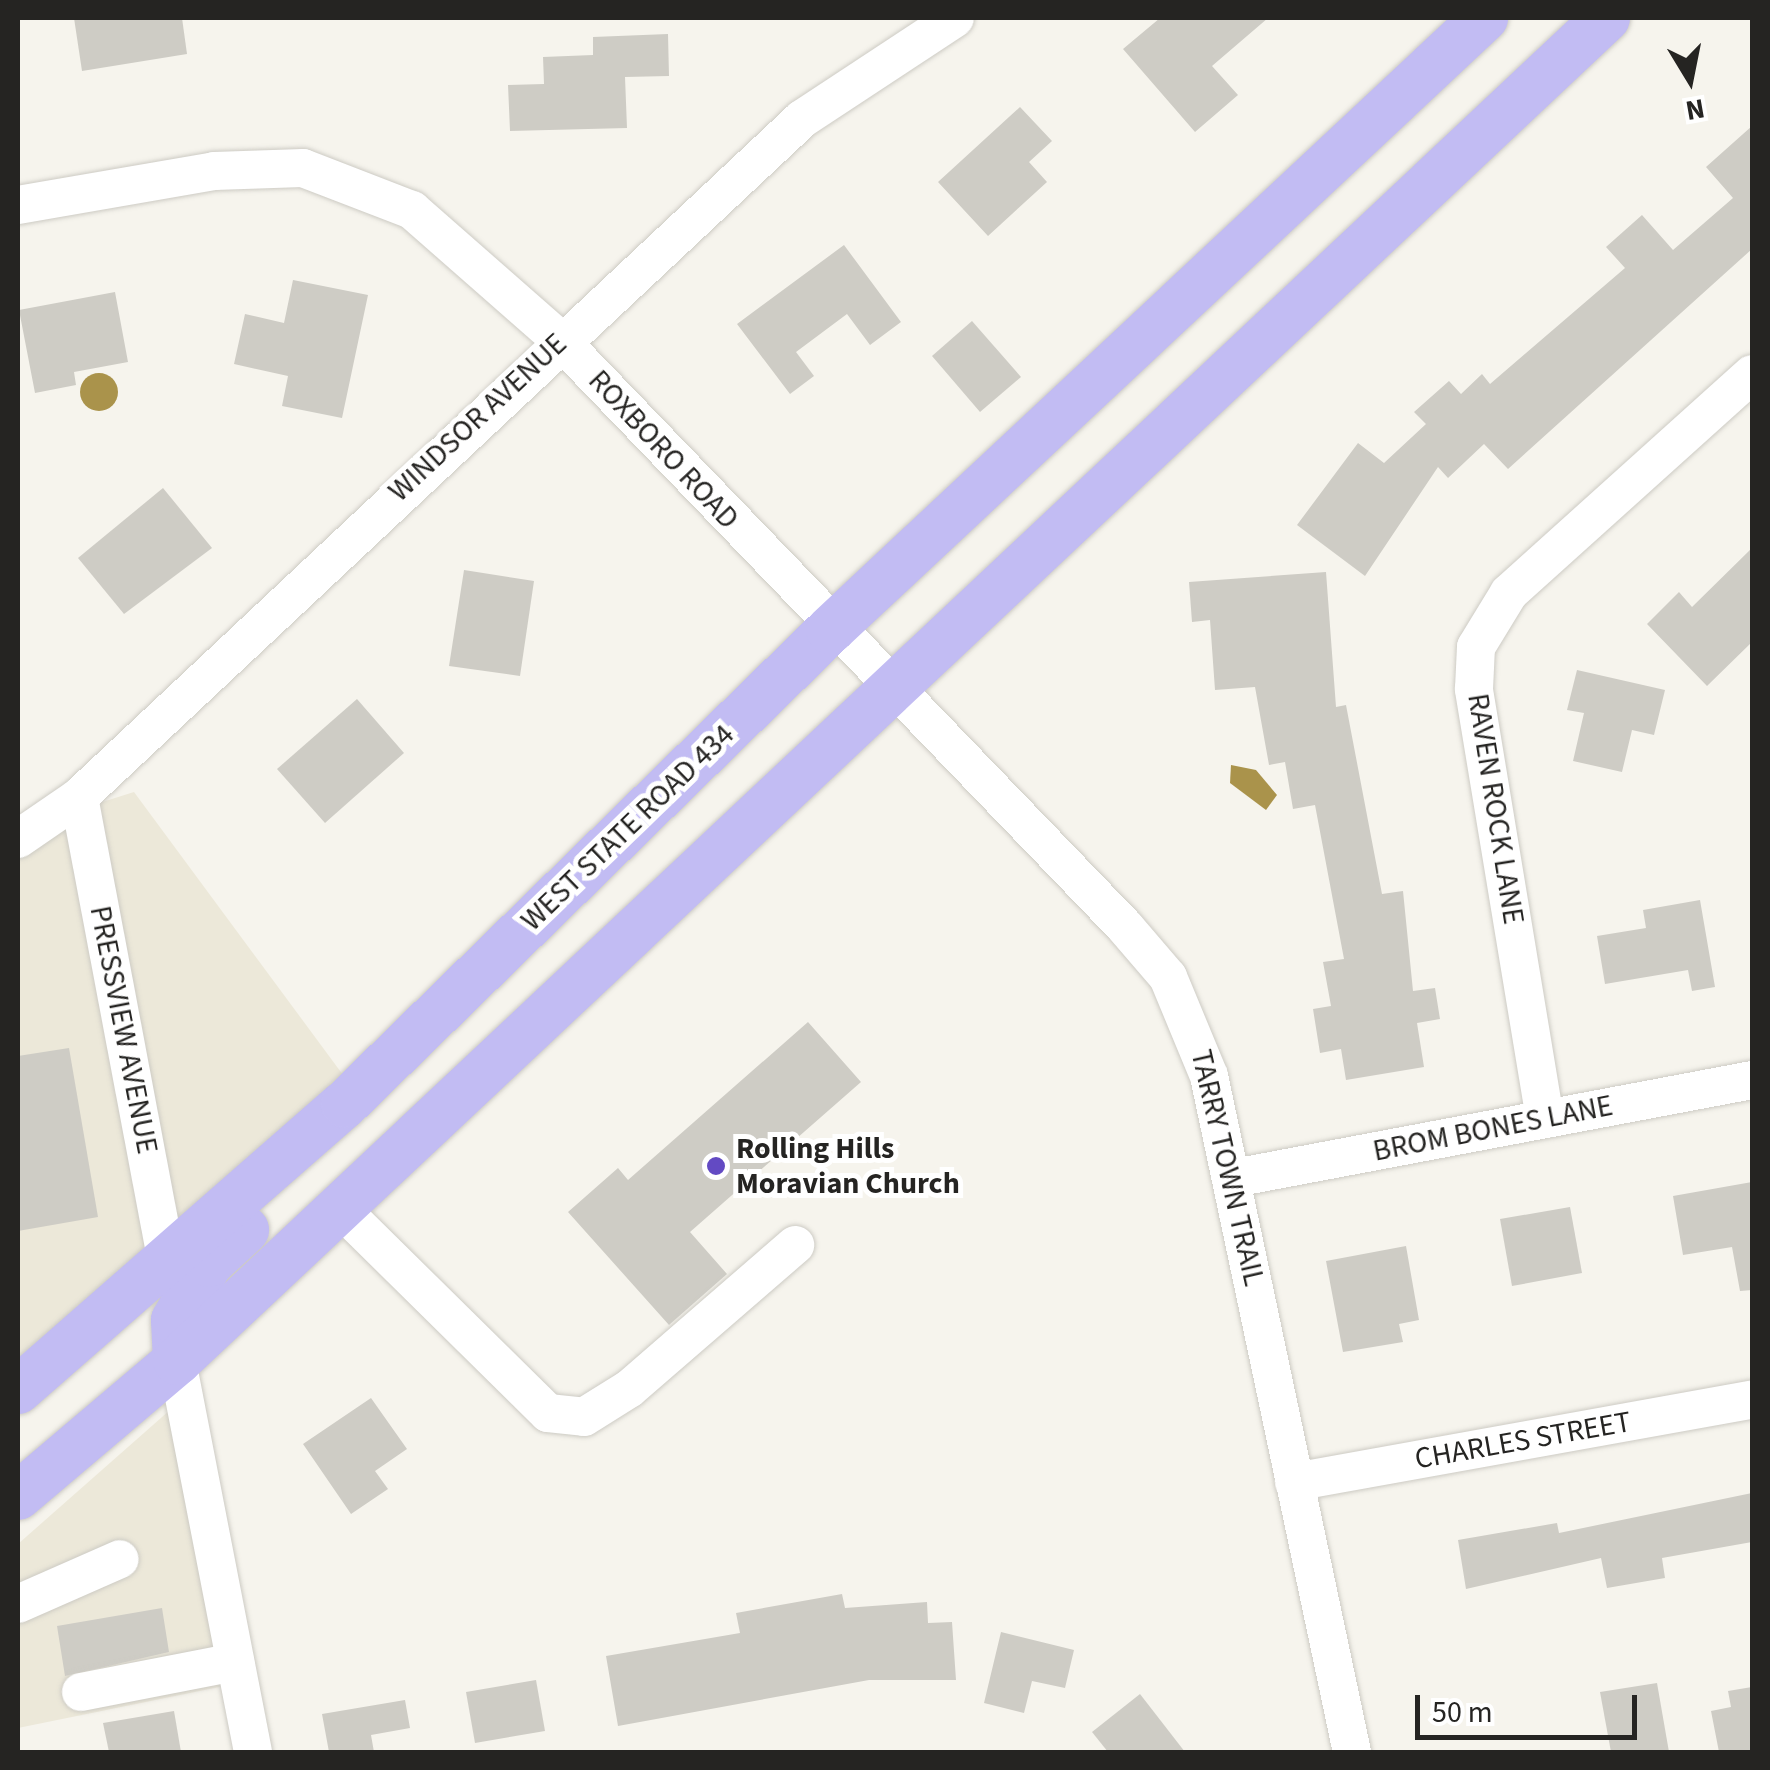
<!DOCTYPE html>
<style>
body{margin:0}
#map{position:relative;width:1770px;height:1770px;overflow:hidden;background:#f6f4ed;font-family:"Source Sans 3",sans-serif}
div>[style]{position:absolute}
.built>*{inset:0;background:#ece8d9}
.water>*{inset:0;background:#aa934b}
.round{border-radius:50%}
.building>*{inset:0;background:#ceccc5}
.roads{filter:drop-shadow(0 0 2px #cdcbc4) drop-shadow(0 0 2px #cdcbc4)}
.minor>*{height:38px;margin:-19px;padding:0 19px;transform-origin:19px;border-radius:19px;background:#fff}
.major>*{height:48px;margin:-24px;padding:0 24px;transform-origin:24px;border-radius:24px;background:#c2bcf3}
.dots>*{width:28px;height:28px;translate:-50% -50%;box-sizing:border-box;border:5px solid #fff;border-radius:50%}
span{translate:-50% -50%;white-space:nowrap;text-align:center;line-height:1.15;-webkit-text-stroke:10px #fff;paint-order:stroke}
.street-label{font-size:30px;color:#252422}
.poi-label{font-size:30px;color:#252422;font-weight:700}
.left{translate:0 -50%;text-align:left}
.frame{position:absolute;inset:0;border:20px solid #252422;pointer-events:none}
.north{position:absolute;left:1640px;top:30px;width:100px;height:100px;-webkit-text-stroke:8px #fff;paint-order:stroke;rotate:170deg;font-size:28px;font-weight:700;line-height:40px;text-align:center;color:#252422}
.north::after{content:'';display:block;margin:auto;width:35px;height:45px;background:#252422;clip-path:polygon(50% 0,100% 100%,50% 72%,0 100%)}
.scale{position:absolute;left:1415px;top:1695px;width:222px;height:45px;box-sizing:border-box;border:5px solid #252422;border-top:0;padding-left:12px;font-size:30px;line-height:35px;white-space:nowrap;color:#252422;-webkit-text-stroke:8px #fff;paint-order:stroke}
</style>
<div id="map">
<div class="built">
<div style="clip-path:polygon(134px 792px,346px 1079px,177px 1232px,96px 804px)"></div>
<div style="clip-path:polygon(69px 825px,150px 1256px,18px 1368px,18px 860px)"></div>
<div style="clip-path:polygon(170px 1410px,224px 1686px,18px 1728px,18px 1544px)"></div>
</div>
<div class="water">
<div class="round" style="left:80px;top:373px;width:38px;height:38px"></div>
<div style="clip-path:polygon(1231px 765px,1256px 770px,1277px 795px,1266px 810px,1230px 783px)"></div>
</div>
<div class="building">
<div style="clip-path:polygon(74px 18px,182px 18px,187px 54px,82px 71px)"></div>
<div style="clip-path:polygon(1160px 18px,1268px 18px,1212px 66px,1238px 95px,1195px 132px,1123px 49px)"></div>
<div style="clip-path:polygon(668px 34px,669px 76px,625px 77px,627px 128px,510px 131px,508px 85px,544px 84px,543px 57px,593px 55px,593px 37px)"></div>
<div style="clip-path:polygon(1020px 107px,1052px 141px,1029px 162px,1047px 182px,988px 236px,938px 182px)"></div>
<div style="clip-path:polygon(1752px 126px,1752px 249px,1508px 469px,1484px 444px,1448px 478px,1438px 467px,1365px 576px,1297px 525px,1358px 443px,1384px 463px,1426px 424px,1414px 412px,1449px 381px,1461px 394px,1482px 374px,1490px 384px,1625px 268px,1606px 247px,1642px 215px,1673px 250px,1733px 198px,1706px 167px)"></div>
<div style="clip-path:polygon(844px 245px,901px 322px,870px 345px,847px 314px,796px 352px,814px 376px,790px 394px,737px 324px)"></div>
<div style="clip-path:polygon(293px 280px,368px 295px,342px 418px,282px 406px,288px 376px,234px 364px,245px 314px,284px 323px)"></div>
<div style="clip-path:polygon(115px 292px,128px 362px,74px 372px,76px 385px,35px 393px,19px 310px)"></div>
<div style="clip-path:polygon(972px 321px,1021px 377px,980px 412px,932px 356px)"></div>
<div style="clip-path:polygon(163px 488px,212px 548px,124px 614px,78px 558px)"></div>
<div style="clip-path:polygon(1752px 548px,1752px 642px,1707px 686px,1647px 624px,1679px 592px,1692px 607px)"></div>
<div style="clip-path:polygon(464px 570px,534px 581px,520px 676px,449px 666px)"></div>
<div style="clip-path:polygon(1326px 572px,1336px 707px,1346px 705px,1382px 894px,1403px 891px,1413px 991px,1435px 988px,1440px 1019px,1417px 1023px,1424px 1067px,1346px 1080px,1341px 1049px,1320px 1053px,1313px 1009px,1331px 1006px,1323px 962px,1344px 959px,1315px 805px,1293px 809px,1285px 762px,1269px 765px,1255px 687px,1215px 690px,1210px 620px,1192px 622px,1189px 582px)"></div>
<div style="clip-path:polygon(1577px 670px,1665px 690px,1654px 735px,1632px 730px,1622px 772px,1573px 761px,1584px 713px,1567px 710px)"></div>
<div style="clip-path:polygon(357px 699px,404px 753px,325px 823px,277px 769px)"></div>
<div style="clip-path:polygon(1700px 900px,1715px 987px,1692px 991px,1688px 970px,1605px 984px,1597px 936px,1646px 928px,1643px 910px)"></div>
<div style="clip-path:polygon(808px 1022px,861px 1082px,690px 1232px,727px 1274px,669px 1325px,568px 1212px,618px 1168px,628px 1180px)"></div>
<div style="clip-path:polygon(69px 1048px,98px 1217px,18px 1231px,18px 1056px)"></div>
<div style="clip-path:polygon(1752px 1182px,1752px 1290px,1740px 1291px,1732px 1247px,1683px 1255px,1673px 1196px)"></div>
<div style="clip-path:polygon(1570px 1207px,1582px 1273px,1512px 1286px,1500px 1219px)"></div>
<div style="clip-path:polygon(1406px 1246px,1419px 1320px,1399px 1324px,1403px 1342px,1343px 1352px,1326px 1261px)"></div>
<div style="clip-path:polygon(371px 1398px,407px 1449px,375px 1471px,388px 1489px,351px 1514px,303px 1444px)"></div>
<div style="clip-path:polygon(1752px 1493px,1752px 1542px,1662px 1558px,1665px 1578px,1607px 1588px,1601px 1558px,1466px 1589px,1458px 1540px,1557px 1523px,1559px 1533px)"></div>
<div style="clip-path:polygon(842px 1594px,845px 1608px,927px 1602px,928px 1623px,952px 1622px,956px 1680px,869px 1680px,618px 1726px,606px 1656px,740px 1633px,736px 1613px)"></div>
<div style="clip-path:polygon(162px 1608px,169px 1652px,65px 1676px,57px 1626px)"></div>
<div style="clip-path:polygon(1001px 1632px,1074px 1650px,1065px 1688px,1032px 1681px,1024px 1713px,984px 1703px)"></div>
<div style="clip-path:polygon(536px 1680px,545px 1731px,475px 1743px,466px 1692px)"></div>
<div style="clip-path:polygon(1657px 1683px,1669px 1752px,1611px 1752px,1600px 1692px)"></div>
<div style="clip-path:polygon(1752px 1687px,1752px 1752px,1719px 1752px,1711px 1711px,1731px 1707px,1728px 1691px)"></div>
<div style="clip-path:polygon(1140px 1694px,1185px 1752px,1108px 1752px,1092px 1732px)"></div>
<div style="clip-path:polygon(405px 1700px,410px 1728px,371px 1735px,374px 1752px,329px 1752px,322px 1714px)"></div>
<div style="clip-path:polygon(174px 1711px,181px 1752px,109px 1752px,103px 1723px)"></div>
</div>
<div class="roads">
<div class="minor">
<div style="left:18px;top:205px;width:199px;rotate:-9.8deg"></div>
<div style="left:214px;top:171px;width:89px;rotate:-1.9deg"></div>
<div style="left:303px;top:168px;width:117px;rotate:21.1deg"></div>
<div style="left:412px;top:210px;width:197px;rotate:41.3deg"></div>
<div style="left:560px;top:340px;width:815px;rotate:46.09deg"></div>
<div style="left:1125px;top:927px;width:66px;rotate:49.3deg"></div>
<div style="left:1168px;top:977px;width:107px;rotate:67.5deg"></div>
<div style="left:1209px;top:1076px;width:691px;rotate:78.06deg"></div>
<div style="left:79px;top:797px;width:474px;rotate:79.3deg"></div>
<div style="left:18px;top:839px;width:74px;rotate:-34.5deg"></div>
<div style="left:79px;top:797px;width:991px;rotate:-43.16deg"></div>
<div style="left:802px;top:119px;width:183px;rotate:-33.4deg"></div>
<div style="left:1545px;top:1119px;width:436px;rotate:-99.4deg"></div>
<div style="left:1474px;top:689px;width:42px;rotate:-87.3deg"></div>
<div style="left:1476px;top:647px;width:63px;rotate:-58.6deg"></div>
<div style="left:1509px;top:593px;width:327px;rotate:-42deg"></div>
<div style="left:1234px;top:1178px;width:527px;rotate:-10.71deg"></div>
<div style="left:340px;top:1208px;width:292px;rotate:44.6deg"></div>
<div style="left:548px;top:1413px;width:36px;rotate:6deg"></div>
<div style="left:584px;top:1417px;width:53px;rotate:-31.9deg"></div>
<div style="left:629px;top:1389px;width:220px;rotate:-40.9deg"></div>
<div style="left:177px;top:1361px;width:398px;rotate:79deg"></div>
<div style="left:1294px;top:1482px;width:465px;rotate:-10.2deg"></div>
<div style="left:18px;top:1604px;width:111px;rotate:-23.8deg"></div>
<div style="left:81px;top:1692px;width:157px;rotate:-11deg"></div>
</div>
<div class="major">
<div style="left:177px;top:1361px;width:41px;rotate:-92.8deg"></div>
<div style="left:175px;top:1320px;width:66px;rotate:-59.2deg"></div>
<div style="left:209px;top:1263px;width:49px;rotate:-42.5deg"></div>
<div style="left:18px;top:1390px;width:434px;rotate:-41.2deg"></div>
<div style="left:345px;top:1104px;width:678px;rotate:-44.34deg"></div>
<div style="left:830px;top:630px;width:896px;rotate:-43.1deg"></div>
<div style="left:18px;top:1496px;width:209px;rotate:-40.3deg"></div>
<div style="left:177px;top:1361px;width:1961px;rotate:-43.22deg"></div>
</div>
</div>
<div class="dots">
<div style="left:716px;top:1166px;background:#634ac3"></div>
</div>
<div class="street-label">
<span style="left:478px;top:418px;rotate:-43deg">WINDSOR AVENUE</span>
<span style="left:663px;top:450px;rotate:47deg">ROXBORO ROAD</span>
<span style="left:1495px;top:809px;rotate:81deg">RAVEN ROCK LANE</span>
<span style="left:628px;top:828px;rotate:-44deg">WEST STATE ROAD 434</span>
<span style="left:123px;top:1030px;rotate:79deg">PRESSVIEW AVENUE</span>
<span style="left:1493px;top:1129px;rotate:-11deg">BROM BONES LANE</span>
<span style="left:1227px;top:1168px;rotate:77deg">TARRY TOWN TRAIL</span>
<span style="left:1523px;top:1441px;rotate:-10deg">CHARLES STREET</span>
</div>
<div class="poi-label">
<span class="left" style="left:736px;top:1166px">Rolling Hills<br>Moravian Church</span>
</div>
<div class="frame"></div>
<div class="north">N</div>
<div class="scale">50 m</div>
</div>
